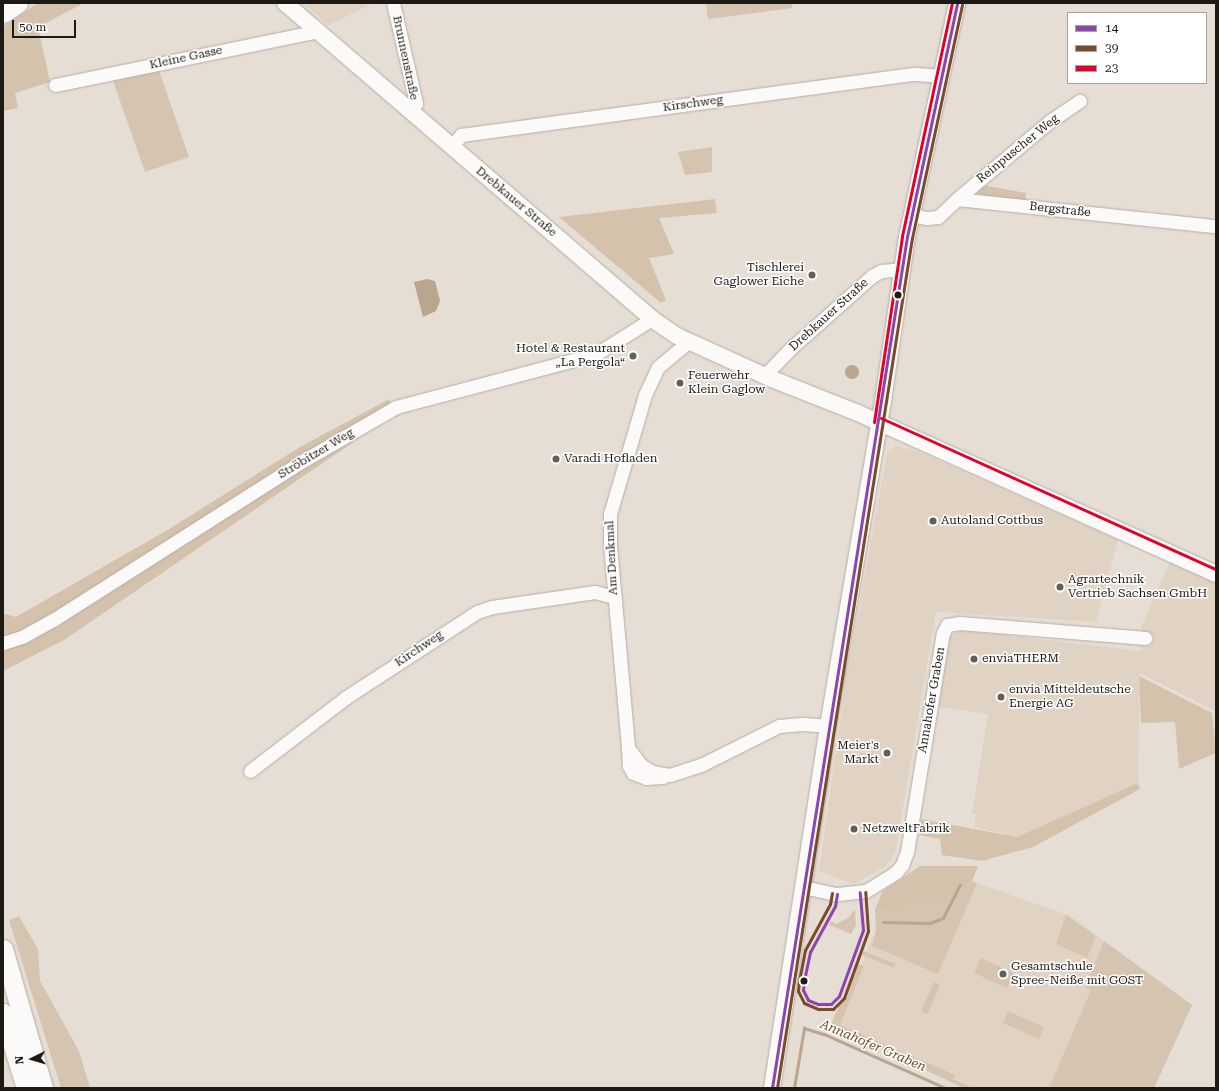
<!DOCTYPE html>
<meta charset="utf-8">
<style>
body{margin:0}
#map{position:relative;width:1219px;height:1091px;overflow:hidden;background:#e6ded5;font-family:"Roboto Serif",serif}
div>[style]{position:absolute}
.built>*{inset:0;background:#e0d3c3}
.green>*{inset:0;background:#d5c4b0}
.forest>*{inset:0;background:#d4c2ac}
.water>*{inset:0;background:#baa68e}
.round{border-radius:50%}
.stream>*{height:2.5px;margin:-1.25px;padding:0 1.25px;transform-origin:1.25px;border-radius:1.25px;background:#baa68e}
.roads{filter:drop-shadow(0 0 1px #b4aea7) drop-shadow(0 0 1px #b4aea7)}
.minor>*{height:13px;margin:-6.5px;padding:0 6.5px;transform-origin:6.5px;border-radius:6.5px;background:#fbfaf9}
.major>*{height:16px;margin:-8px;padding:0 8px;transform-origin:8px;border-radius:8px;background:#fbfaf9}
.highway>*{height:19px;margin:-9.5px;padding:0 9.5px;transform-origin:9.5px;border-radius:9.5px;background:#fbfaf9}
.bus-1>*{height:3px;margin:-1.5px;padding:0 1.5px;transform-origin:1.5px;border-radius:1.5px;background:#8e44ad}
.bus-2>*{height:3px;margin:-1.5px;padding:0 1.5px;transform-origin:1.5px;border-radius:1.5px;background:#7a4b2a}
.bus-3>*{height:3px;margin:-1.5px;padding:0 1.5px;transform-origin:1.5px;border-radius:1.5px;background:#e4002b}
.dots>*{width:11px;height:11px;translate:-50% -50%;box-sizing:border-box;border:2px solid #fff;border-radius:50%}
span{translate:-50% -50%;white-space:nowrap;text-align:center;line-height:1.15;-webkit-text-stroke:3px #fff;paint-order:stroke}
.street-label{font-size:12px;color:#1d1913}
.poi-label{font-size:12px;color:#1d1913}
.right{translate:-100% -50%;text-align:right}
.left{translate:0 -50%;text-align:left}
.water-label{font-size:13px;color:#734f1a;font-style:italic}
.frame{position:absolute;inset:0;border:4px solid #1d1913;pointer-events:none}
.legend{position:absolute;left:1067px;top:12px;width:140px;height:72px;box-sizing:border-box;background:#fff;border:1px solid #a5a3a1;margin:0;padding:5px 7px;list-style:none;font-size:12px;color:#1d1913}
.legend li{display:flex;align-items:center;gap:8px;height:20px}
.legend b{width:20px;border:1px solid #a5a3a1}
.north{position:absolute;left:12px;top:1039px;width:40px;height:40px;-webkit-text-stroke:3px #fff;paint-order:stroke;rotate:265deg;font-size:11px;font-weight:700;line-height:16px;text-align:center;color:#1d1913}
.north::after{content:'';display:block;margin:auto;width:14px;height:18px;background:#1d1913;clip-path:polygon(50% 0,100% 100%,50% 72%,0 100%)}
.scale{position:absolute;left:12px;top:20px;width:64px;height:18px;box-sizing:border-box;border:2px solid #1d1913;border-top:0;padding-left:5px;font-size:12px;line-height:14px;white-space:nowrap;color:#1d1913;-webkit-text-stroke:3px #fff;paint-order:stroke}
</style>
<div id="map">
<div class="built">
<div style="clip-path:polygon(303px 3px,374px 3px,328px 25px)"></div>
<div style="clip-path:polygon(896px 446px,917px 451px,1118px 540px,1096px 622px,936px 612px,896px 849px,890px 862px,883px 868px,853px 884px,819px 871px,847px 673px,887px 453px)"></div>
<div style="clip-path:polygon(1171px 560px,1216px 581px,1216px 711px,1140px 673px,1138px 783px,1017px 837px,974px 827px,976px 814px,972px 814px,988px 714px,933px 706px,945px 644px,951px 636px,961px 630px,1141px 651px,1142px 625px)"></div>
<div style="clip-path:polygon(972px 881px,1070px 916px,1192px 1005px,1154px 1088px,974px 1088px,837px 1026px,873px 936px,914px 941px)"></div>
</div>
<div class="green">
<div style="clip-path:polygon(706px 3px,792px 3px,792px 8px,708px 19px)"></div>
<div style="clip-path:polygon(157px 65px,189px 157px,145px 172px,113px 81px)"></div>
<div style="clip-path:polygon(712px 147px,712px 172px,685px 175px,678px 152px)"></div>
<div style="clip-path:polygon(972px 881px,977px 883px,938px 974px,872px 946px,876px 930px,875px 909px,940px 904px)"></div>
<div style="clip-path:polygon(855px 909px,856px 925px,851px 934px,829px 925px,831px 921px,836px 924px,848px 918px)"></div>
<div style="clip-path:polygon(1066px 915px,1096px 936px,1087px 958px,1056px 944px)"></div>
<div style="clip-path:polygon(19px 916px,38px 949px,40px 981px,79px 1051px,90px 1088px,61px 1088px,9px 920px)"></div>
<div style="clip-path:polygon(1104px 941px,1192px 1005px,1154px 1088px,1049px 1088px,1091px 990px,1085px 987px)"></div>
<div style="clip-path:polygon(864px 951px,896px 964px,894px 968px,862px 955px)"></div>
<div style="clip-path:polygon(981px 958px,1014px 973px,1007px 988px,974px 973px)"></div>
<div style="clip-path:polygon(858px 964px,864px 966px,840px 1025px,955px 1075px,953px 1079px,974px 1088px,964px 1088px,830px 1026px,843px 997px,847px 998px)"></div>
<div style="clip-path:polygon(934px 982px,940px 985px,928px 1014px,921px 1011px)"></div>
<div style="clip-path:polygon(1008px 1011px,1044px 1027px,1039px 1039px,1003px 1023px)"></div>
</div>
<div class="forest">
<div style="clip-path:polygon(38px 3px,84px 3px,38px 27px,50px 82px,15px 93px,18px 108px,3px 111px,3px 27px)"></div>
<div style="clip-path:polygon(982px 185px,1026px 193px,1025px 204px,975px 198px)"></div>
<div style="clip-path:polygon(715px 199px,717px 213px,659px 218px,674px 254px,649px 258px,666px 300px,661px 303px,559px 217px)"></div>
<div style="clip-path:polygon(389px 399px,397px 417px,390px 417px,64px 640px,3px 671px,3px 615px,5px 614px,3px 604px,5px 614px,16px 617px,169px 529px,300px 447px)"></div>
<div style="clip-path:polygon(1139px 676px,1212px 713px,1216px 753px,1179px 769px,1175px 722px,1141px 723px)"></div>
<div style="clip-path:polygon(1138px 783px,1140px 789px,1033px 847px,982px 861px,942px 855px,940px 839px,920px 835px,921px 819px,1017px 837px)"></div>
<div style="clip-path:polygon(920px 866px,978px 866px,972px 881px,940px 904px,875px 909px,883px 891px)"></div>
</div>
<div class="water">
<div style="clip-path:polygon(427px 279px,435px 281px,440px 301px,436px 311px,423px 317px,414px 282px)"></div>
<div class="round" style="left:845px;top:365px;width:14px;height:14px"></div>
</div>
<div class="stream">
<div style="left:883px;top:922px;width:47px;rotate:1.2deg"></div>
<div style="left:930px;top:923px;width:14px;rotate:-21deg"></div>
<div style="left:943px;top:918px;width:37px;rotate:-63deg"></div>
<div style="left:794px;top:1088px;width:61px;rotate:-80.5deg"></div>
<div style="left:804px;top:1028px;width:21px;rotate:17deg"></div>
<div style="left:824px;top:1034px;width:133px;rotate:23.9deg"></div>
</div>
<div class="roads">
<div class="minor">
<div style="left:393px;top:3px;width:103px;rotate:77deg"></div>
<div style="left:416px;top:103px;width:9px;rotate:122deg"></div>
<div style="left:55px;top:85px;width:268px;rotate:-11.6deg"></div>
<div style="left:451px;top:147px;width:16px;rotate:-50deg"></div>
<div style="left:461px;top:135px;width:458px;rotate:-7.7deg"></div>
<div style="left:915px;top:74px;width:26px;rotate:4deg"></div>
<div style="left:957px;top:199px;width:121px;rotate:-40deg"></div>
<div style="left:1050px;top:121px;width:36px;rotate:-34deg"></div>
<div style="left:911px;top:215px;width:16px;rotate:11deg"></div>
<div style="left:927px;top:218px;width:11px;rotate:-5deg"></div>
<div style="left:938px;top:217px;width:26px;rotate:-43deg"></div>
<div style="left:957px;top:199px;width:260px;rotate:6deg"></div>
<div style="left:688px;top:342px;width:39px;rotate:140deg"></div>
<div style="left:658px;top:367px;width:31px;rotate:115deg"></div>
<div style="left:645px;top:395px;width:124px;rotate:106.4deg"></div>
<div style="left:610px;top:514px;width:31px;rotate:90deg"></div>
<div style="left:610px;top:545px;width:204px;rotate:84.9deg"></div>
<div style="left:628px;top:748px;width:21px;rotate:53deg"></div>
<div style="left:641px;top:765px;width:13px;rotate:32deg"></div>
<div style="left:652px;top:772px;width:18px;rotate:9deg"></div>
<div style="left:670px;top:775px;width:33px;rotate:-18deg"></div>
<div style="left:701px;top:765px;width:87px;rotate:-26.6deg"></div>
<div style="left:779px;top:726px;width:25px;rotate:-5deg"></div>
<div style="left:804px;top:724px;width:24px;rotate:5deg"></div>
<div style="left:764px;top:376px;width:37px;rotate:-46deg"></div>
<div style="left:790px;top:349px;width:110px;rotate:-41.7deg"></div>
<div style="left:872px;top:276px;width:10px;rotate:-29deg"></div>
<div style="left:881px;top:271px;width:21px;rotate:-5deg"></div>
<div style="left:3px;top:643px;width:20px;rotate:-18deg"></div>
<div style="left:22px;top:637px;width:35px;rotate:-29deg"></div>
<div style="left:53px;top:620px;width:300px;rotate:-32.5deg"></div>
<div style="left:306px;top:459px;width:104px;rotate:-30deg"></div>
<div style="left:396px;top:407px;width:207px;rotate:-14.8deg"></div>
<div style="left:596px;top:354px;width:66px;rotate:-32deg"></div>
<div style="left:628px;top:748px;width:18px;rotate:87deg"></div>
<div style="left:629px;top:766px;width:8px;rotate:60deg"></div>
<div style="left:633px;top:773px;width:14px;rotate:21deg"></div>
<div style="left:646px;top:778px;width:17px;rotate:-3deg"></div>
<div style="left:250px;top:771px;width:120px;rotate:-37.5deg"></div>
<div style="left:345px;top:698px;width:158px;rotate:-33.1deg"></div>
<div style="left:477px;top:612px;width:16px;rotate:-18deg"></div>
<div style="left:492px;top:607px;width:104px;rotate:-8.3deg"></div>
<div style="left:595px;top:592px;width:20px;rotate:15deg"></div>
<div style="left:803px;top:887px;width:35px;rotate:12deg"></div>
<div style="left:837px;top:894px;width:29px;rotate:-6deg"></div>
<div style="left:866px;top:891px;width:36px;rotate:-32deg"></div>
<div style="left:896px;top:872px;width:9px;rotate:-49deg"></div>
<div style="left:902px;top:865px;width:14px;rotate:-69deg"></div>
<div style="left:907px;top:852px;width:222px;rotate:-80.7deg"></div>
<div style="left:943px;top:633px;width:9px;rotate:-63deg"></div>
<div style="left:947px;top:625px;width:13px;rotate:-9deg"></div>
<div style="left:960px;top:623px;width:186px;rotate:4.6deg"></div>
</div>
<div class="major">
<div style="left:285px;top:3px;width:484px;rotate:40.7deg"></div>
<div style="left:652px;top:319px;width:30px;rotate:34deg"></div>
<div style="left:677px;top:336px;width:104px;rotate:24.4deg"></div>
<div style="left:772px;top:379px;width:92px;rotate:21.6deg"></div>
<div style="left:858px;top:413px;width:393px;rotate:24.2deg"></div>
<div style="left:772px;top:1088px;width:366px;rotate:-81.2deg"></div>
<div style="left:828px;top:726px;width:330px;rotate:-80.4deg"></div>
<div style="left:883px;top:401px;width:166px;rotate:-81.7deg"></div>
<div style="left:907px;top:237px;width:239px;rotate:-77.9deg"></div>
</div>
<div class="highway">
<div style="left:3px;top:13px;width:18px;rotate:-34deg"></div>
<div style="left:3px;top:949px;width:145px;rotate:73.9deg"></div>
<div style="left:3px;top:1013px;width:78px;rotate:73deg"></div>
</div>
</div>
<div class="bus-1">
<div style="left:837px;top:894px;width:12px;rotate:99deg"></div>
<div style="left:835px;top:906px;width:52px;rotate:118.5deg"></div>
<div style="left:810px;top:952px;width:30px;rotate:102deg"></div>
<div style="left:804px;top:981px;width:9px;rotate:96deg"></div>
<div style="left:803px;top:990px;width:11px;rotate:63deg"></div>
<div style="left:808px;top:1000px;width:11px;rotate:22deg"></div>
<div style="left:818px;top:1004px;width:13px"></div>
<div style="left:831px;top:1004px;width:11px;rotate:-45deg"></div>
<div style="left:839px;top:996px;width:70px;rotate:-70deg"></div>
<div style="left:863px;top:930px;width:38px;rotate:-95deg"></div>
<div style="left:772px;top:1088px;width:862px;rotate:-80.99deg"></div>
<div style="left:907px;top:237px;width:239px;rotate:-77.9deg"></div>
</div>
<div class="bus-2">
<div style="left:832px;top:893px;width:11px;rotate:100deg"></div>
<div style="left:830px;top:904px;width:52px;rotate:118.5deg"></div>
<div style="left:805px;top:950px;width:31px;rotate:101deg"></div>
<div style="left:799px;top:980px;width:11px;rotate:95deg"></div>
<div style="left:798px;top:991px;width:13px;rotate:63deg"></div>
<div style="left:804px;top:1003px;width:15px;rotate:23deg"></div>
<div style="left:818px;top:1009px;width:15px"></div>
<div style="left:833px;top:1009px;width:16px;rotate:-45deg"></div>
<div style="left:844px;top:998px;width:71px;rotate:-70.3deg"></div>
<div style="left:868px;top:931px;width:39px;rotate:-94deg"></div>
<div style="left:777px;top:1088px;width:861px;rotate:-80.98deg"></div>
<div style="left:912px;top:238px;width:239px;rotate:-77.9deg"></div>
</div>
<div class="bus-3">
<div style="left:881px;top:418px;width:367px;rotate:24.3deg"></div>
<div style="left:874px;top:422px;width:188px;rotate:-81.4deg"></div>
<div style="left:902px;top:236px;width:238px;rotate:-77.9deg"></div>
</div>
<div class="dots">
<div style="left:812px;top:275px;background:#635e57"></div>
<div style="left:898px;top:295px;background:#1d1913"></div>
<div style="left:633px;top:356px;background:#635e57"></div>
<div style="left:680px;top:383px;background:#635e57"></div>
<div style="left:556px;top:459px;background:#635e57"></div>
<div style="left:933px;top:521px;background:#635e57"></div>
<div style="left:1060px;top:587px;background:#635e57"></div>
<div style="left:974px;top:659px;background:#635e57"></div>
<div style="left:1001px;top:697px;background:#635e57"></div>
<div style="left:887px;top:753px;background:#635e57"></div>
<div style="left:854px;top:829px;background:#635e57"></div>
<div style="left:1003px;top:974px;background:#635e57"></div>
<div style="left:804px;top:981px;background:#1d1913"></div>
</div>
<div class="street-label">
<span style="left:186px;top:58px;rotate:-12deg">Kleine Gasse</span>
<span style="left:405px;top:58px;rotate:78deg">Brunnenstraße</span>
<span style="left:693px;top:104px;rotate:-8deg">Kirschweg</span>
<span style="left:1018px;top:149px;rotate:-39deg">Reinpuscher Weg</span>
<span style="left:516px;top:202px;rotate:40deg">Drebkauer Straße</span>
<span style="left:1060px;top:210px;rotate:6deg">Bergstraße</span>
<span style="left:829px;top:315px;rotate:-42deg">Drebkauer Straße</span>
<span style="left:316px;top:454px;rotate:-31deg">Ströbitzer Weg</span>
<span style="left:612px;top:558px;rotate:-93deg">Am Denkmal</span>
<span style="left:419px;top:649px;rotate:-34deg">Kirchweg</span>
<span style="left:932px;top:700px;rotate:-80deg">Annahofer Graben</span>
</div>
<div class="poi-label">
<span class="right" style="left:804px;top:275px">Tischlerei<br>Gaglower Eiche</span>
<span class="right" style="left:625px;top:356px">Hotel &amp; Restaurant<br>„La Pergola“</span>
<span class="left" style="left:688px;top:383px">Feuerwehr<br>Klein Gaglow</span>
<span class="left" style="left:564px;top:459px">Varadi Hofladen</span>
<span class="left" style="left:941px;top:521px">Autoland Cottbus</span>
<span class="left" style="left:1068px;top:587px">Agrartechnik<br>Vertrieb Sachsen GmbH</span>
<span class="left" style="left:982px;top:659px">enviaTHERM</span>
<span class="left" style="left:1009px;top:697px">envia Mitteldeutsche<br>Energie AG</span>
<span class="right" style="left:879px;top:753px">Meier's<br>Markt</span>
<span class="left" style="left:862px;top:829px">NetzweltFabrik</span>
<span class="left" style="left:1011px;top:974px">Gesamtschule<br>Spree-Neiße mit GOST</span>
</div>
<div class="water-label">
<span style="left:873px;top:1046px;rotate:23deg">Annahofer Graben</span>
</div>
<div class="frame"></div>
<ul class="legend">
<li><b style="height:5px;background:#8e44ad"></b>14</li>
<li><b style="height:5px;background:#7a4b2a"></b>39</li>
<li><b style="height:5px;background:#e4002b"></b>23</li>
</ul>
<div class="north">N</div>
<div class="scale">50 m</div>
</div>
